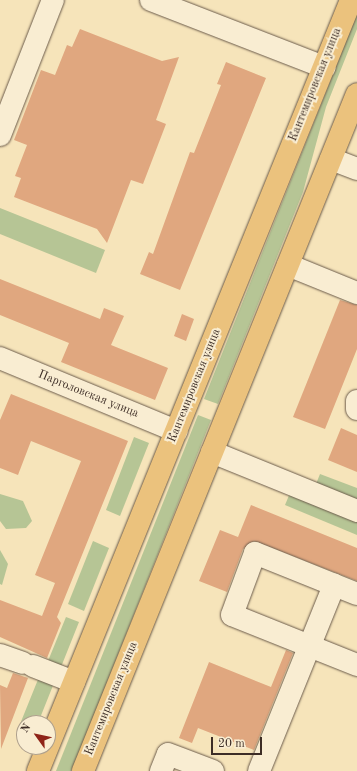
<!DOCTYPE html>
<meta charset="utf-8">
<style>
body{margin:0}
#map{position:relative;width:357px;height:771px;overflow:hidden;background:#f6e4ba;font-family:"Old Standard TT",serif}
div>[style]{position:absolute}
.green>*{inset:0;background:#b6c595}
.building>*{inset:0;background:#e0a77f}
.roads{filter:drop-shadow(0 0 1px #6b5b4b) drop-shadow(0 0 1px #6b5b4b)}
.minor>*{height:22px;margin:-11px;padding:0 11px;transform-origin:11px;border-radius:11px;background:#f9edd2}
.major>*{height:22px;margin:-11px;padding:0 11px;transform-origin:11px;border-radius:11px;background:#ebc27d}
span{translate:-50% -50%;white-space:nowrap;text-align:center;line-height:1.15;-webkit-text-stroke:4px #f9edd2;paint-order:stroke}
.street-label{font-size:12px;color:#3d2d26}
.north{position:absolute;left:16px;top:715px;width:40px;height:40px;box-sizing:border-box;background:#f9edd2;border:1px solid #aea08d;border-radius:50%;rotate:303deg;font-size:11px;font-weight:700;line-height:16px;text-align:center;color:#3d2d26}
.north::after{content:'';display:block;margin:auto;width:14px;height:18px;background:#8f2418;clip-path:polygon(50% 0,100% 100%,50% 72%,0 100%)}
.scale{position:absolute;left:211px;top:737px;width:51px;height:18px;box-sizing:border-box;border:2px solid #3d2d26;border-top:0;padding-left:5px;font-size:12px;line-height:14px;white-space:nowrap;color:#3d2d26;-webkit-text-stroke:3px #f9edd2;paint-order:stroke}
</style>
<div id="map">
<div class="green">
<div style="clip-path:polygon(357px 14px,357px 29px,326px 107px,303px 192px,218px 404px,204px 399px)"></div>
<div style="clip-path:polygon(0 208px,105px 250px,96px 273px,0 234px)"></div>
<div style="clip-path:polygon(198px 415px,211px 420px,81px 748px,71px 771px,56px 771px)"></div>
<div style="clip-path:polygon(134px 437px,149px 443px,120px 516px,106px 510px)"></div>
<div style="clip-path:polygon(320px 474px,357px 488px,357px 501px,316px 484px)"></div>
<div style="clip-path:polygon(290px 493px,357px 521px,357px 535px,285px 505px)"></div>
<div style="clip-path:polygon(0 494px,23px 501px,32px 521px,26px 528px,6px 529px,0 521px)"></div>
<div style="clip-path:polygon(93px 541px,109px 548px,84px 611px,68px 604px)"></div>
<div style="clip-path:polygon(0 550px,8px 564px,2px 585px,0 584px)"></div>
<div style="clip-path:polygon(66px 617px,79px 622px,61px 667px,48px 661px)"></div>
<div style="clip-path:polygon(39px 677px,54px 683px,38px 723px,24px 723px,24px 731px,18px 729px)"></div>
</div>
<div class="building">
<div style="clip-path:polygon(80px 29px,162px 61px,179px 57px,156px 120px,166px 124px,143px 184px,131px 180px,107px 243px,97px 229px,14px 197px,21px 178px,15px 176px,27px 145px,14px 140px,41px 70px,55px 75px,67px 45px,72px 47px)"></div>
<div style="clip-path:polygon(226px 62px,266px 78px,180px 290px,140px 274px,149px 252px,153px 254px,190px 152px,194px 153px,221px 85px,217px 84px)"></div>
<div style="clip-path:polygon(0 279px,100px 319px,104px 308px,124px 316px,111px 345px,168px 368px,155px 400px,61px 362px,69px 343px,0 315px)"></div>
<div style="clip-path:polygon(340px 300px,357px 305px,357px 349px,325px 429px,293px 417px)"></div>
<div style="clip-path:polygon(182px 314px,194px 319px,186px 341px,174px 336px)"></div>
<div style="clip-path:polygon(11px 394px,128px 441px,57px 617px,61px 623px,47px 658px,0 637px,0 600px,42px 616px,55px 583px,35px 575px,81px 461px,31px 441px,18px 475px,0 468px,0 420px)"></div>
<div style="clip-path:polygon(341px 428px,357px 435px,357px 472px,328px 460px)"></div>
<div style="clip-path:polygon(251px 505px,357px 548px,357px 581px,254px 541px,243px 549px,227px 592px,199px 581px,220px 530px,238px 537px)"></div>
<div style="clip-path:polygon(286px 650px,293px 653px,254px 750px,198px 728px,192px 743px,179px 738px,209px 662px,271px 687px)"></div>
<div style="clip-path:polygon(13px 673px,28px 678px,1px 749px,0 685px,7px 688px)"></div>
</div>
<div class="roads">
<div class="minor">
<div style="left:151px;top:0;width:186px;rotate:21.2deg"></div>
<div style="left:0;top:135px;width:145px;rotate:-68.6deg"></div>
<div style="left:331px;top:159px;width:28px;rotate:21deg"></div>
<div style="left:288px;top:265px;width:74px;rotate:22.1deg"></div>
<div style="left:0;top:358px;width:191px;rotate:22.5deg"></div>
<div style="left:357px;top:401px;width:8px;rotate:90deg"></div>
<div style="left:212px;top:452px;width:157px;rotate:22.1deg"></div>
<div style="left:357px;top:594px;width:110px;rotate:-158.1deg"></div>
<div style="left:255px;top:553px;width:66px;rotate:110.4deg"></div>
<div style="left:232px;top:615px;width:135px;rotate:21.8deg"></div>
<div style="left:0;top:655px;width:24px;rotate:19deg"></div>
<div style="left:33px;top:666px;width:44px;rotate:21.3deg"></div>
<div style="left:161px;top:771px;width:18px;rotate:-68deg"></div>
<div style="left:168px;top:754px;width:48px;rotate:20.7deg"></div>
<div style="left:259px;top:771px;width:201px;rotate:-68deg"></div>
</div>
<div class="major">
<div style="left:38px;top:771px;width:832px;rotate:-67.9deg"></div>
<div style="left:83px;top:771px;width:730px;rotate:-67.97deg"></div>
</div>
</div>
<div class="street-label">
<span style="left:316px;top:85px;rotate:-68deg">Кантемировская улица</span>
<span style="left:195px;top:386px;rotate:-68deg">Кантемировская улица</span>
<span style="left:88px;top:395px;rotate:22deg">Парголовская улица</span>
<span style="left:112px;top:699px;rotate:-68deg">Кантемировская улица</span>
</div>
<div class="north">N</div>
<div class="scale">20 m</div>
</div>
